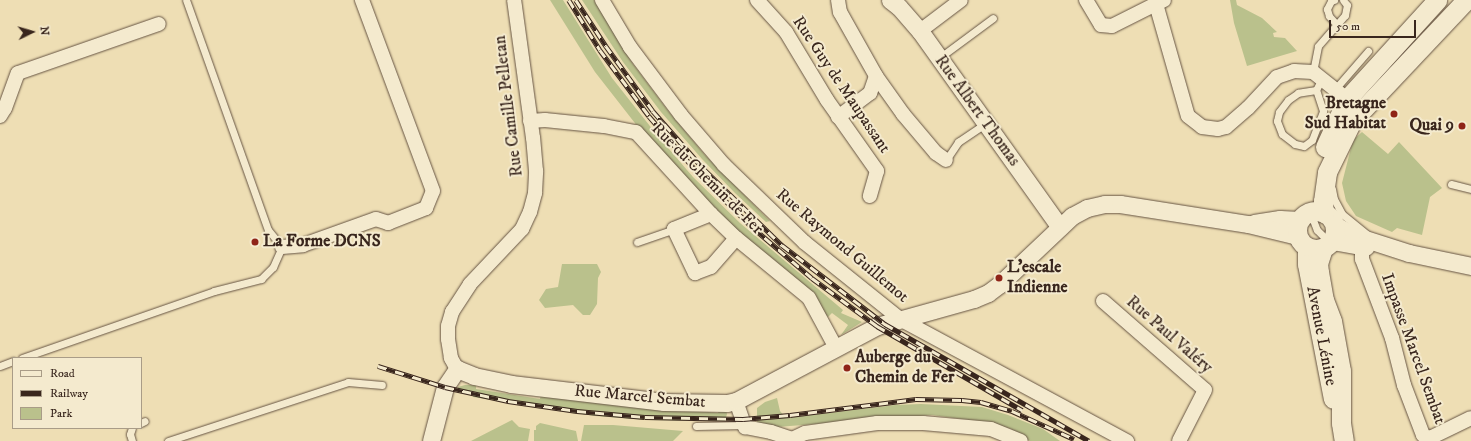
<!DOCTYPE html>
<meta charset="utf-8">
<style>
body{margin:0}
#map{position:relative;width:1471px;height:441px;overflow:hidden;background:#eedeb4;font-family:"IM FELL DW Pica",serif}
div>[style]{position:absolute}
.green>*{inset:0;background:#bac18c}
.roads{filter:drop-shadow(0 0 1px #665443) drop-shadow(0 0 1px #665443)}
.service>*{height:7px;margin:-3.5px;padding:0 3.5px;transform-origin:3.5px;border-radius:3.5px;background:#f4eace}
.minor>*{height:14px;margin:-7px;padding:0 7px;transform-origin:7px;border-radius:7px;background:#f4eace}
.tertiary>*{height:17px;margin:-8.5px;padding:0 8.5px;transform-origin:8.5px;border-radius:8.5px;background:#f4eace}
.secondary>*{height:19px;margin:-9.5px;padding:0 9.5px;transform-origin:9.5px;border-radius:9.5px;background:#f4eace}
.secondary>.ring{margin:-9.5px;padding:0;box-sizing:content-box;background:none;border:19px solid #f4eace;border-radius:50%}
.rail>*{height:4.5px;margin-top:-2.25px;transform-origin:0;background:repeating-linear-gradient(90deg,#f4eace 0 9px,#39261d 0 18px);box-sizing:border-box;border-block:1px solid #39261d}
.dots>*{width:11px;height:11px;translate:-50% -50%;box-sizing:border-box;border:2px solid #f4eace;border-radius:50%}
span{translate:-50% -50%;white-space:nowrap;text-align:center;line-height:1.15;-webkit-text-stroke:4px #f4eace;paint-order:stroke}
.street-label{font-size:17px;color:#39261d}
.poi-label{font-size:17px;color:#39261d;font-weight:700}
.right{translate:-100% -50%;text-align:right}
.left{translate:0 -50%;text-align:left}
.legend{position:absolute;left:12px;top:357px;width:130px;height:72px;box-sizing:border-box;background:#f4eace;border:1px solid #a99c87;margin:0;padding:5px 7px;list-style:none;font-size:12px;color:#39261d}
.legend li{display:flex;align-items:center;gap:8px;height:20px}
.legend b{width:20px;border:1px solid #a99c87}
.north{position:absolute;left:12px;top:12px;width:40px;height:40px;-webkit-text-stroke:3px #f4eace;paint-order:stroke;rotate:85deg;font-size:11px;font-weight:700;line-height:16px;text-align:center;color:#39261d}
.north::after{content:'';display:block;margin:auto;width:14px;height:18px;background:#39261d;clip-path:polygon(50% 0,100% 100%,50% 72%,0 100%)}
.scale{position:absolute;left:1329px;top:20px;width:87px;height:18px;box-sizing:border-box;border:2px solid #39261d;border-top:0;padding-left:5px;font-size:12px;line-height:14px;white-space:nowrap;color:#39261d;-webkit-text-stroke:3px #f4eace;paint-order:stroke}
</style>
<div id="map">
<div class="green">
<div style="clip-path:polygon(550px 0,563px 0,612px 78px,657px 135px,693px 177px,740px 223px,843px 310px,841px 313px,862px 322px,841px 335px,848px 325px,832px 313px,828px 317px,825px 314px,815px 294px,768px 255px,748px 242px,712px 207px,638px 127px,595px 72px)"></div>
<div style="clip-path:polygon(582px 0,594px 0,633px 64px,669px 112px,705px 155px,770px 221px,766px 222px,735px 193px,702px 159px,661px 112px,623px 62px)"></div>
<div style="clip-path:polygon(1230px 0,1236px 0,1237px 5px,1262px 18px,1277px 32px,1273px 33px,1274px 37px,1285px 38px,1297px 51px,1247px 66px,1234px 23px)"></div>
<div style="clip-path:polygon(1362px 132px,1388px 154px,1399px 142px,1442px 188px,1430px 197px,1422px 235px,1397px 228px,1392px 232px,1356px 216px,1346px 201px,1342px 183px,1353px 140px)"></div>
<div style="clip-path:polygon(562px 264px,597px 264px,601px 272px,598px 278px,597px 304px,590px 315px,583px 315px,573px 305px,545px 308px,539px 300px,546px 289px,558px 287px)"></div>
<div style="clip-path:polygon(465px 385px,476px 385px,476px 389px,540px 399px,541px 393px,601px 401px,718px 413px,719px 410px,726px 410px,727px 414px,725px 421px,648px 420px,595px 416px,473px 397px,473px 395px,459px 392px,458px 387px)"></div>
<div style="clip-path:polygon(777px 398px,780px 411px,786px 418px,895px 405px,921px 404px,982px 407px,1008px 415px,1043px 429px,1060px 441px,1030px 441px,1011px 429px,990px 423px,932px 415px,777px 427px,757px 424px,757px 408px,765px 402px)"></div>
<div style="clip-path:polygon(512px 420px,519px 427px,530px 429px,528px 441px,471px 441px)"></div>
<div style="clip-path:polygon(540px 423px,576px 431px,578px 441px,534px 441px,534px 430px,536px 430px,536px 426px)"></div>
<div style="clip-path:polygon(584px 425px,613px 425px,683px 431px,673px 441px,581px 441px)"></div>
</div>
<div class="roads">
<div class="service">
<div style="left:1334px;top:0;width:3px;rotate:162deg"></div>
<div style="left:1331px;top:1px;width:9px;rotate:117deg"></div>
<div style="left:1327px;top:9px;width:7px;rotate:74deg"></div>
<div style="left:1329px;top:16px;width:12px;rotate:48deg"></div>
<div style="left:939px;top:58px;width:67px;rotate:-36.5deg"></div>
<div style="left:1313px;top:72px;width:26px;rotate:-79deg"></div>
<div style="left:1318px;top:46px;width:41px;rotate:-48.9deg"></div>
<div style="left:1345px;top:15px;width:10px;rotate:-79deg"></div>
<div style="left:1347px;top:5px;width:6px;rotate:-129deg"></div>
<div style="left:1336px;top:88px;width:49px;rotate:-49.1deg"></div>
<div style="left:1316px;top:90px;width:18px;rotate:171deg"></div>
<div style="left:1298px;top:93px;width:12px;rotate:145deg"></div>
<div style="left:1288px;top:100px;width:15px;rotate:127deg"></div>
<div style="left:1279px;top:112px;width:9px;rotate:103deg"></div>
<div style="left:1277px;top:121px;width:14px;rotate:69deg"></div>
<div style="left:1282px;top:134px;width:16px;rotate:38deg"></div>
<div style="left:1295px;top:144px;width:9px;rotate:13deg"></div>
<div style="left:1304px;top:146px;width:10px;rotate:-37deg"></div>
<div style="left:1312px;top:140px;width:31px;rotate:-69deg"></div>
<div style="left:1323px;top:111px;width:22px;rotate:-108deg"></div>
<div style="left:1316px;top:90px;width:13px;rotate:-63deg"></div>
<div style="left:946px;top:160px;width:22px;rotate:-56deg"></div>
<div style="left:958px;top:142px;width:34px;rotate:-34deg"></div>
<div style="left:1451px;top:184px;width:21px;rotate:14deg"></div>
<div style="left:1332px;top:189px;width:10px;rotate:79deg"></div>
<div style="left:1334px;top:199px;width:17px;rotate:62deg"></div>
<div style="left:1342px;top:214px;width:32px;rotate:39deg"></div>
<div style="left:1310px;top:212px;width:19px;rotate:69deg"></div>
<div style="left:1317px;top:230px;width:10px;rotate:45deg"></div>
<div style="left:1324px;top:237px;width:9px;rotate:27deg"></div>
<div style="left:637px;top:242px;width:39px;rotate:-19deg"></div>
<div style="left:22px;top:358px;width:203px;rotate:-19.2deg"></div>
<div style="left:214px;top:291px;width:49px;rotate:-14.3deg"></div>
<div style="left:261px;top:279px;width:17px;rotate:-45deg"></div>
<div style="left:273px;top:267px;width:22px;rotate:-66deg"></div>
<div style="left:282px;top:247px;width:22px;rotate:-129deg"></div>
<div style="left:268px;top:230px;width:244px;rotate:-109.6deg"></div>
<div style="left:0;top:366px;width:14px;rotate:-21deg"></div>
<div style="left:141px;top:423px;width:4px;rotate:-27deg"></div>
<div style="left:696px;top:426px;width:49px;rotate:-1.2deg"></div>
<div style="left:132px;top:441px;width:7px;rotate:-106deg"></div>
<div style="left:130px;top:434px;width:6px;rotate:-72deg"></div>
<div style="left:168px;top:441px;width:189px;rotate:-18.1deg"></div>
<div style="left:348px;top:382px;width:34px;rotate:5deg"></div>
</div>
<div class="minor">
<div style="left:602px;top:0;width:55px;rotate:59.2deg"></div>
<div style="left:630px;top:47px;width:85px;rotate:53.1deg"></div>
<div style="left:681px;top:115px;width:66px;rotate:49.3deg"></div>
<div style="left:724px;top:165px;width:111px;rotate:43.9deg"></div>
<div style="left:804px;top:242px;width:123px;rotate:38.7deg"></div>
<div style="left:900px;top:319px;width:258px;rotate:28.3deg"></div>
<div style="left:757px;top:0;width:43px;rotate:47.8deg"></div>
<div style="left:786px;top:32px;width:79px;rotate:58.9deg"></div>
<div style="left:827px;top:100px;width:87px;rotate:54.8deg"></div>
<div style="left:877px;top:171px;width:26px;rotate:106deg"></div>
<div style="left:838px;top:0;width:12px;rotate:81deg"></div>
<div style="left:840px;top:12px;width:73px;rotate:60.6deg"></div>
<div style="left:876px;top:76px;width:18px;rotate:109deg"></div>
<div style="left:870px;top:93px;width:40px;rotate:143deg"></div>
<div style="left:1086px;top:0;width:29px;rotate:59deg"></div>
<div style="left:1101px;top:25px;width:11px;rotate:5deg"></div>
<div style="left:1112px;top:26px;width:49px;rotate:-26.6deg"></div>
<div style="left:1164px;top:0;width:9px;rotate:153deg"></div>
<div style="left:1156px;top:4px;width:116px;rotate:74.1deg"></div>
<div style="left:1188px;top:116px;width:18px;rotate:38deg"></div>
<div style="left:1202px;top:127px;width:16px;rotate:7deg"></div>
<div style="left:1218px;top:129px;width:8px;rotate:-14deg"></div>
<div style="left:1226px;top:127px;width:29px;rotate:-41deg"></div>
<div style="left:1248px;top:108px;width:42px;rotate:-46.9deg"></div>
<div style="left:1277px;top:77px;width:18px;rotate:-19deg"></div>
<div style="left:1294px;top:71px;width:19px;rotate:3deg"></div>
<div style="left:1313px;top:72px;width:43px;rotate:38.5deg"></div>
<div style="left:920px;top:31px;width:51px;rotate:-37.1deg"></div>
<div style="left:876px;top:76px;width:47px;rotate:54.6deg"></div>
<div style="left:903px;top:114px;width:51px;rotate:49.8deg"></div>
<div style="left:936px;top:153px;width:12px;rotate:35deg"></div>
<div style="left:0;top:116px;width:9px;rotate:-58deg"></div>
<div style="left:5px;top:108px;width:37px;rotate:-70deg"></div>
<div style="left:18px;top:73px;width:149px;rotate:-19.2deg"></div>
<div style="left:530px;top:121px;width:15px;rotate:-4deg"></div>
<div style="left:545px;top:120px;width:59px;rotate:5.8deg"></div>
<div style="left:604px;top:126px;width:33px;rotate:11deg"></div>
<div style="left:636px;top:132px;width:111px;rotate:47.6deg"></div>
<div style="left:711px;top:214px;width:35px;rotate:44deg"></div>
<div style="left:736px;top:238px;width:94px;rotate:39.4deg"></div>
<div style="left:809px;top:298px;width:57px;rotate:61.6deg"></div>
<div style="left:711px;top:214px;width:40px;rotate:158deg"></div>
<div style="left:674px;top:229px;width:49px;rotate:64.5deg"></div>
<div style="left:695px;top:273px;width:17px;rotate:-21deg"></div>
<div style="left:711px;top:267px;width:38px;rotate:-49deg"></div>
<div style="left:1362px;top:246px;width:13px;rotate:90deg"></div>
<div style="left:1362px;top:259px;width:85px;rotate:69.2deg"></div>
<div style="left:1392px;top:338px;width:49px;rotate:75.7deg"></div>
<div style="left:1404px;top:385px;width:53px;rotate:69.2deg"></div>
<div style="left:1423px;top:435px;width:4px;rotate:45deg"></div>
<div style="left:1426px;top:438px;width:6px;rotate:-9deg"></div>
<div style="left:1432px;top:437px;width:43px;rotate:-26deg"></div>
<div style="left:282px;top:247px;width:21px;rotate:-5deg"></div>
<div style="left:303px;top:245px;width:77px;rotate:-19.6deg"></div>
<div style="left:376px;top:219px;width:13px;rotate:18deg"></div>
<div style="left:388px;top:223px;width:41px;rotate:-21.5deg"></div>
<div style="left:426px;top:208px;width:18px;rotate:-68deg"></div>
<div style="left:433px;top:191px;width:204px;rotate:-110.4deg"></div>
<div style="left:1103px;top:301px;width:135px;rotate:41.1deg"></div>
<div style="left:1205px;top:390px;width:57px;rotate:117deg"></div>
<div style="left:457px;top:369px;width:13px;rotate:-119deg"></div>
<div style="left:451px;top:358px;width:19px;rotate:-99deg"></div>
<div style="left:448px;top:339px;width:13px;rotate:-90deg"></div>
<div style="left:448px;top:326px;width:15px;rotate:-74deg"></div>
<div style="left:452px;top:312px;width:33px;rotate:-57deg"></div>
<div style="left:470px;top:284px;width:76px;rotate:-46.6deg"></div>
<div style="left:522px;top:229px;width:19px;rotate:-65deg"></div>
<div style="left:530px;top:212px;width:20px;rotate:-75deg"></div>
<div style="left:535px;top:193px;width:22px;rotate:-87deg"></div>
<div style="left:536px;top:171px;width:33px;rotate:-95deg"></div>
<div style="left:533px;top:138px;width:139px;rotate:-97.8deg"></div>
<div style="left:736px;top:401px;width:28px;rotate:71deg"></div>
<div style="left:745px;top:427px;width:26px;rotate:11deg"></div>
<div style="left:771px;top:432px;width:22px;rotate:18deg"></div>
<div style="left:792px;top:439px;width:14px;rotate:-25deg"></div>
<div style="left:805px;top:433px;width:73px;rotate:-7.9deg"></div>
<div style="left:877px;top:423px;width:46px"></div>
<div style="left:923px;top:423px;width:68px;rotate:5deg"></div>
<div style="left:991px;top:429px;width:32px;rotate:22deg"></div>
</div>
<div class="tertiary">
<div style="left:890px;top:0;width:11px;rotate:38deg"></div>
<div style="left:899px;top:7px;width:32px;rotate:49deg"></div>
<div style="left:920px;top:31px;width:241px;rotate:54.5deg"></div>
<div style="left:1254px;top:223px;width:26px;rotate:-9deg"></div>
<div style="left:1280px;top:219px;width:20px;rotate:3deg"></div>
<div style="left:1335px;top:225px;width:21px;rotate:29deg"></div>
<div style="left:1353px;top:235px;width:59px;rotate:17.8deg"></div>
<div style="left:1409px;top:253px;width:63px;rotate:11.8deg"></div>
<div style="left:1332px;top:241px;width:34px;rotate:10deg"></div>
<div style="left:431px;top:441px;width:56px;rotate:-75.5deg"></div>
<div style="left:445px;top:387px;width:22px;rotate:-56deg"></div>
<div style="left:457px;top:369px;width:18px;rotate:22deg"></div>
<div style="left:474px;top:376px;width:38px;rotate:12deg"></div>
<div style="left:511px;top:384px;width:154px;rotate:6.7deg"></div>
<div style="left:664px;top:402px;width:63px;rotate:0.9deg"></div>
<div style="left:727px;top:403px;width:9px;rotate:-13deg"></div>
<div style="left:736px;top:401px;width:160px;rotate:-28deg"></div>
<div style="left:877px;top:326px;width:101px;rotate:-15.6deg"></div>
<div style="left:974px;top:299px;width:15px;rotate:-23deg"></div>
<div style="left:988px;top:293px;width:15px;rotate:-37deg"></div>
<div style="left:1000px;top:284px;width:99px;rotate:-43.4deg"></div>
<div style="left:1072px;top:216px;width:17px;rotate:-28deg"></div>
<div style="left:1087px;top:208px;width:18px;rotate:-13deg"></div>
<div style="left:1105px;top:204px;width:15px"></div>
<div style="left:1120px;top:204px;width:130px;rotate:8.9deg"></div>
<div style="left:1248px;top:224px;width:51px;rotate:13.5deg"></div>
</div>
<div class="secondary">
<div style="left:1325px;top:147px;width:53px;rotate:-65.4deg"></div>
<div style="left:1347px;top:99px;width:134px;rotate:-47.7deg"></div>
<div class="ring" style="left:1297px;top:211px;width:19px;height:19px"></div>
<div style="left:1324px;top:213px;width:12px;rotate:-95deg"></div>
<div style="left:1323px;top:201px;width:29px;rotate:-82deg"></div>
<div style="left:1327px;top:172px;width:57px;rotate:-63.9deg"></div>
<div style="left:1352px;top:121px;width:166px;rotate:-46.7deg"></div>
<div style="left:1307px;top:247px;width:17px;rotate:90deg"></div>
<div style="left:1307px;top:264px;width:137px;rotate:79.1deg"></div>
<div style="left:1323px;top:248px;width:16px;rotate:108deg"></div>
<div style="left:1318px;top:263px;width:9px;rotate:84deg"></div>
<div style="left:1319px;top:272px;width:28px;rotate:80deg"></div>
<div style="left:1324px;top:300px;width:22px;rotate:69deg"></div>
<div style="left:1332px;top:321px;width:51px;rotate:79.8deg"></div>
<div style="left:1341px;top:371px;width:52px;rotate:90deg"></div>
<div style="left:1341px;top:423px;width:18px;rotate:81deg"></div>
</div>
</div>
<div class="rail">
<div style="left:569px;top:0;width:59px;rotate:58.2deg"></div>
<div style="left:600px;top:50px;width:82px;rotate:53.4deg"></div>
<div style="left:649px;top:116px;width:78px;rotate:49.2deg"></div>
<div style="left:700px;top:175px;width:72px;rotate:45deg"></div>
<div style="left:751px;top:226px;width:80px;rotate:40.4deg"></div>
<div style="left:812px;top:278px;width:81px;rotate:36.4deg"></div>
<div style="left:877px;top:326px;width:168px;rotate:30.1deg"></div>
<div style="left:576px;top:0;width:55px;rotate:56.9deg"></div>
<div style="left:606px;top:46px;width:80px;rotate:54.1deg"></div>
<div style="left:653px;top:111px;width:77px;rotate:48.7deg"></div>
<div style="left:704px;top:169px;width:109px;rotate:44.3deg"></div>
<div style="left:782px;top:245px;width:130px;rotate:37.5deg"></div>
<div style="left:885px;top:324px;width:235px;rotate:29.8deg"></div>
<div style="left:378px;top:366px;width:70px;rotate:17.4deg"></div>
<div style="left:445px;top:387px;width:65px;rotate:12.5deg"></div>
<div style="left:508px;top:401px;width:70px;rotate:8.2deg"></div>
<div style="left:577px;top:411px;width:68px;rotate:5deg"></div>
<div style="left:645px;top:417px;width:98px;rotate:1.2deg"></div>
<div style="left:743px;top:419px;width:47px;rotate:-4.9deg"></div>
<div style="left:790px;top:415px;width:127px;rotate:-7.2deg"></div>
<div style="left:916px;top:399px;width:46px;rotate:1.2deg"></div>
<div style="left:962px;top:400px;width:19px;rotate:6deg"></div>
<div style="left:981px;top:402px;width:32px;rotate:16deg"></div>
<div style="left:1012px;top:411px;width:68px;rotate:24.3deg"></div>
</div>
<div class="dots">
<div style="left:1394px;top:114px;background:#8f2418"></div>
<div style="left:1462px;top:126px;background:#8f2418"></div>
<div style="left:255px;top:242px;background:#8f2418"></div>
<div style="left:999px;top:278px;background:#8f2418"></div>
<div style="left:847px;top:368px;background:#8f2418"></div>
</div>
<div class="street-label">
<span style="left:841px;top:85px;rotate:56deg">Rue Guy de Maupassant</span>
<span style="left:509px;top:106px;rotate:-97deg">Rue Camille Pelletan</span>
<span style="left:977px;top:111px;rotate:54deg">Rue Albert Thomas</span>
<span style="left:707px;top:179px;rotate:45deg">Rue du Chemin de Fer</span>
<span style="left:842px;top:246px;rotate:40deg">Rue Raymond Guillemot</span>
<span style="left:1169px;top:335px;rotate:41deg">Rue Paul Valéry</span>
<span style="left:1321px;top:336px;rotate:79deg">Avenue Lénine</span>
<span style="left:1413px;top:349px;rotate:70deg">Impasse Marcel Sembat</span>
<span style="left:640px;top:397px;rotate:5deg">Rue Marcel Sembat</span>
</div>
<div class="poi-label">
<span class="right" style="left:1386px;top:114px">Bretagne<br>Sud Habitat</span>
<span class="right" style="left:1454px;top:126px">Quai 9</span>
<span class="left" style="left:263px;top:242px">La Forme DCNS</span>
<span class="left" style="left:1007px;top:278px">L'escale<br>Indienne</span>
<span class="left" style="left:855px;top:368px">Auberge du<br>Chemin de Fer</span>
</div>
<ul class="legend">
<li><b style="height:5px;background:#f4eace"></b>Road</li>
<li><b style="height:5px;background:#39261d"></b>Railway</li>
<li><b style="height:11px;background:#bac18c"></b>Park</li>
</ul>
<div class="north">N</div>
<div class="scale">50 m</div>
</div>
